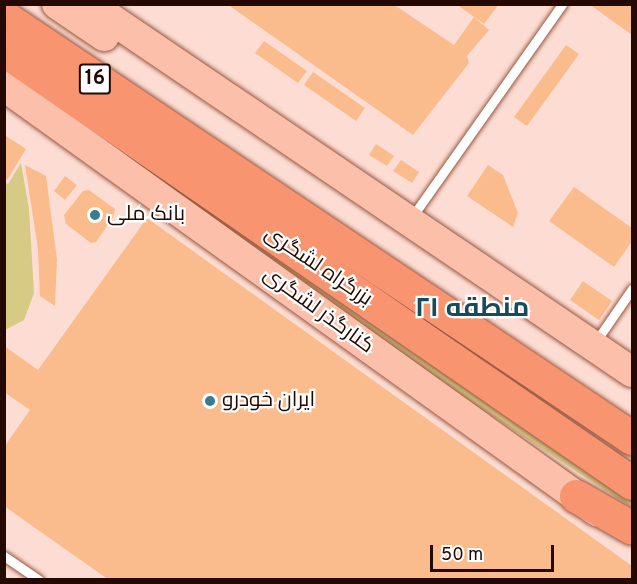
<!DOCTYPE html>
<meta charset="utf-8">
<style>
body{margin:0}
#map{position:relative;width:637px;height:584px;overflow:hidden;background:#fdddd3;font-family:Overpass,Cairo,sans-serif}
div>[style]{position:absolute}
.green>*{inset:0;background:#d6ca85}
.building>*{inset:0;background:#fabc8c}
.roads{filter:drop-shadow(0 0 2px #98563f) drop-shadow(0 0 2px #98563f)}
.lane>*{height:9px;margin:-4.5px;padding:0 4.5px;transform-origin:4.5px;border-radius:4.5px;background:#fff}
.primary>*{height:30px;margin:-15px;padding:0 15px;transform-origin:15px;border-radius:15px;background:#fbbfaa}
.highway>*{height:33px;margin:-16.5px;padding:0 16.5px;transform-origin:16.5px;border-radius:16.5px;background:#f99471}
.dots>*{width:16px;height:16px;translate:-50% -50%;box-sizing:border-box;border:3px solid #fff;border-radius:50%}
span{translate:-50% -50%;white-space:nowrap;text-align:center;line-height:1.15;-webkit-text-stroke:4.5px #fff;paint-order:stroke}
.shield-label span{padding:2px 4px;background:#fff;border:2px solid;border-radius:4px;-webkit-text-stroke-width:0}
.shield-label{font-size:20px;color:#230902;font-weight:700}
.poi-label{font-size:21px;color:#230902}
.left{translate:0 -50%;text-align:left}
.street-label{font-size:21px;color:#230902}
.district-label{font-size:27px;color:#154b5a;font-weight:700}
.frame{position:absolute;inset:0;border:6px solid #230902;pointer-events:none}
.scale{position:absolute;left:430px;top:545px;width:124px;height:27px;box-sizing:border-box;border:3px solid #230902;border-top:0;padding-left:8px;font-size:18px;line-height:21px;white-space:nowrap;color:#230902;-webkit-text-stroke:4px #fff;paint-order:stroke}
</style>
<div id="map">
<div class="green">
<div style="clip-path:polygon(117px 145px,632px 493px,632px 508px,410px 362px,172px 195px)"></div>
<div style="clip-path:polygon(21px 163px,29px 209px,34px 293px,24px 320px,5px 330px,5px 182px,8px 184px)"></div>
</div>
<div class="building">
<div style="clip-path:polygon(227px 4px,393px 4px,454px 45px,474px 17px,489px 30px,467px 56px,469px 63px,413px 135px)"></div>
<div style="clip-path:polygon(456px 4px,499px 4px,484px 24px)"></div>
<div style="clip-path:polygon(589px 4px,632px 4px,632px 35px)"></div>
<div style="clip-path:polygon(264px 41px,307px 71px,298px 83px,255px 53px)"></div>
<div style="clip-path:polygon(566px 45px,579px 54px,527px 126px,514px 117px)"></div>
<div style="clip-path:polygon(313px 72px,365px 108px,356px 121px,304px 85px)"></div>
<div style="clip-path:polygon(6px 136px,26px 149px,7px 180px,5px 179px)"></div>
<div style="clip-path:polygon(376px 144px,394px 156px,387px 166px,369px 155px)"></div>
<div style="clip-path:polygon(401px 160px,419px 172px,412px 183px,393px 171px)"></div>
<div style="clip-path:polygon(25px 165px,46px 176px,57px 259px,55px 306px,40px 296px,38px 249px)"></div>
<div style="clip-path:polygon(488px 165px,503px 175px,518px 213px,513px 227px,467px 196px)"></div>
<div style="clip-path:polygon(65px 176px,77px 185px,65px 200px,54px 191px)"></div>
<div style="clip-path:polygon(574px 187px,632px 228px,632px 241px,614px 267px,549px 221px)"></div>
<div style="clip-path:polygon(89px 190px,115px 209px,114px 216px,96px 242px,91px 243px,66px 224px,64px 215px,83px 191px)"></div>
<div style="clip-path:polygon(147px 218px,632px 566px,632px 580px,109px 580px,4px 506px,4px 447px,30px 410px,4px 392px,4px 346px,38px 370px)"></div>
<div style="clip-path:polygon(583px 281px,612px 301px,599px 320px,570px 300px)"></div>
</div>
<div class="roads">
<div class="lane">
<div style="left:412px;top:217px;width:261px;rotate:-54.8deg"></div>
<div style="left:594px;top:344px;width:67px;rotate:-55.4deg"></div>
<div style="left:4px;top:556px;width:42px;rotate:34.4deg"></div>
</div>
<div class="primary">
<div style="left:57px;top:4px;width:57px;rotate:34.2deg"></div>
<div style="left:89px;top:4px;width:656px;rotate:34.13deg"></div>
<div style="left:4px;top:86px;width:730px;rotate:35.63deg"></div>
</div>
<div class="highway">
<div style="left:4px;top:17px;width:756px;rotate:33.84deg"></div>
<div style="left:4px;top:50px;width:763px;rotate:34.59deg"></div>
<div style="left:576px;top:496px;width:64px;rotate:29.7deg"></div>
</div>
</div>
<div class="dots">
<div style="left:95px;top:215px;background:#3a7b8d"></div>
<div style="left:210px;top:401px;background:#3a7b8d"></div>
</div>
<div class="shield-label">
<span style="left:95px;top:79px">16</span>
</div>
<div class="poi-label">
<span class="left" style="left:107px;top:215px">بانک ملی</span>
<span class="left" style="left:222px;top:401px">ایران خودرو</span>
</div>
<div class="street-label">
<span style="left:318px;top:267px;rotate:34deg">بزرگراه لشگری</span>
<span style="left:318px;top:311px;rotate:36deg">کنارگذر لشگری</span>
</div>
<div class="district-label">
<span style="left:472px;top:310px">منطقه ۲۱</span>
</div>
<div class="frame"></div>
<div class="scale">50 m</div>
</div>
